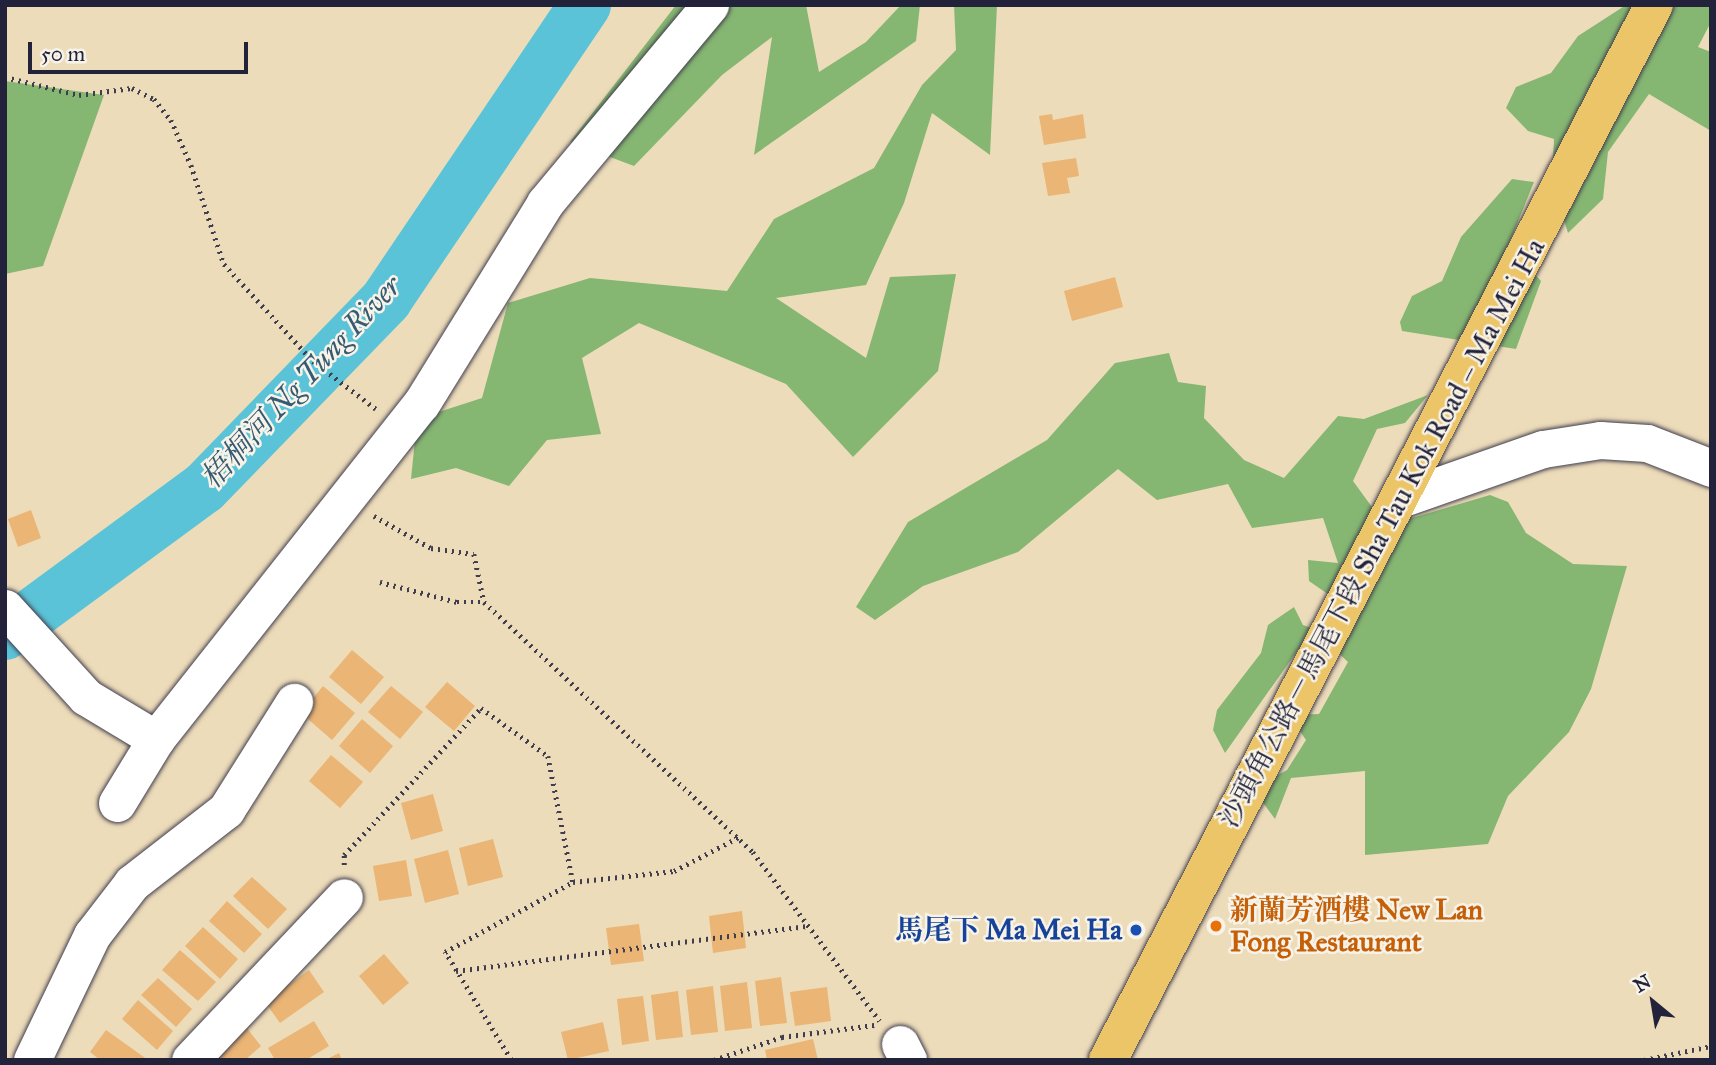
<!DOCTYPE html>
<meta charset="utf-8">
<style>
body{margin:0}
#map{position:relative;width:1716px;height:1065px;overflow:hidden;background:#eddcba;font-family:"IM FELL Great Primer","Noto Serif SC",serif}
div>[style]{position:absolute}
.forest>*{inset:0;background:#86b772}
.river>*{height:52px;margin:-26px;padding:0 26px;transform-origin:26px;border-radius:26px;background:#5bc3d7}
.building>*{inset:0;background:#eab575}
.path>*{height:4.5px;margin-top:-2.25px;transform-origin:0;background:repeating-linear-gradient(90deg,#403e4e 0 2px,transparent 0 7px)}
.roads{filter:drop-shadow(0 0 2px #403e4e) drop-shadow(0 0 2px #403e4e)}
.minor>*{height:37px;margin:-18.5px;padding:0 18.5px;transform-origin:18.5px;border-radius:18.5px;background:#fff}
.major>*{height:38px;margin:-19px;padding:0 19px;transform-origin:19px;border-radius:19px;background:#ecc569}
.dots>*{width:19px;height:19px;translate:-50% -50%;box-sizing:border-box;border:4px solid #f7f3e8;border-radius:50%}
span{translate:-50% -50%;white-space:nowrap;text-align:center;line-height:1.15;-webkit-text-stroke:5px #f7f3e8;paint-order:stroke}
.street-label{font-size:28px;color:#22223b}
.food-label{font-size:28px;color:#c56008;font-weight:700}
.left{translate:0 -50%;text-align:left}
.transit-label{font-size:28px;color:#164399;font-weight:700}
.right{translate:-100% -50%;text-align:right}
.water-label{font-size:30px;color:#365a72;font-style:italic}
.frame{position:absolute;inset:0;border:7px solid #22223b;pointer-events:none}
.north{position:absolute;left:1618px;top:967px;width:70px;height:70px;-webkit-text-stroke:5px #f7f3e8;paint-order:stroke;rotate:330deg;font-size:19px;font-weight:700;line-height:28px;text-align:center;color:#22223b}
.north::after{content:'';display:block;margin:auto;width:24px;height:32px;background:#22223b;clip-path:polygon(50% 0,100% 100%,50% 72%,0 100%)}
.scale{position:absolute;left:28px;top:42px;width:220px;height:32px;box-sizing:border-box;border:4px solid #22223b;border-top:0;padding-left:9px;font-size:21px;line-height:24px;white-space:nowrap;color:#22223b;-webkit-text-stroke:5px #f7f3e8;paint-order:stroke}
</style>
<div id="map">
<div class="forest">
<div style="clip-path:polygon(676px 5px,806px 5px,819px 72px,866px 42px,901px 5px,920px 5px,916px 41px,754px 155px,772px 37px,722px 75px,634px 166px,570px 142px)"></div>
<div style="clip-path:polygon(954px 5px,997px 5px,990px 155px,932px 113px,904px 203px,866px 285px,776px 298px,866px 358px,890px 277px,956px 274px,938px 371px,853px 457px,786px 384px,639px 323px,582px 358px,601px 434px,547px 440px,509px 486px,456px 468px,411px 479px,417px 419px,482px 398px,508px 303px,590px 278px,727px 291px,774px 219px,874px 168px,922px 85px,956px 50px)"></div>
<div style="clip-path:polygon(1626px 5px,1711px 5px,1711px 22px,1698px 47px,1711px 52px,1711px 131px,1649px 94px,1608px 152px,1603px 199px,1568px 233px,1552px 182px,1554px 139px,1528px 131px,1506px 108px,1516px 87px,1551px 73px,1578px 36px)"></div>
<div style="clip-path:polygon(5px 81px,104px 95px,43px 266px,5px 274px)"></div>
<div style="clip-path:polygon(1512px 179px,1534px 182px,1508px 246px,1541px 281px,1516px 349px,1402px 331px,1400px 322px,1412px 296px,1442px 281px,1461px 237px)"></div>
<div style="clip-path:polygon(1169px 353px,1178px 382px,1206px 386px,1204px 418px,1244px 460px,1284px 478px,1338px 416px,1364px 419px,1428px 395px,1405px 423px,1377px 429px,1353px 481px,1388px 529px,1405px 509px,1412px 518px,1490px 495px,1508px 502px,1526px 533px,1573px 564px,1627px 566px,1591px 689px,1569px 732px,1508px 796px,1488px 844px,1365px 855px,1365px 771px,1291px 778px,1275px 819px,1253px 789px,1287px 770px,1306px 740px,1289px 715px,1319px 714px,1348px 662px,1332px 647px,1300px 647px,1225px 753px,1213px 730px,1217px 710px,1261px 653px,1268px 625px,1294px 607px,1303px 625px,1342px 639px,1355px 613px,1309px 581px,1308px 560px,1338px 563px,1323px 518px,1252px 528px,1228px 484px,1157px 500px,1118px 469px,1018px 552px,923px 586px,875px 620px,856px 607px,908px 522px,1047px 440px,1115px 363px)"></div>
</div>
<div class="river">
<div style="left:5px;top:634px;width:247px;rotate:-36.3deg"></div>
<div style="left:204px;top:488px;width:262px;rotate:-45.9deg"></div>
<div style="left:386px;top:300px;width:356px;rotate:-56deg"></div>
</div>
<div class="building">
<div style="clip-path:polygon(1052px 114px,1053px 120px,1083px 114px,1086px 138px,1044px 145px,1039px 116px)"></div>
<div style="clip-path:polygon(1076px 158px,1079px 176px,1067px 178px,1070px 193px,1048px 196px,1042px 163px)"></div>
<div style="clip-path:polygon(1115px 277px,1123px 307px,1072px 321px,1064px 291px)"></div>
<div style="clip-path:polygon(31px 510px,41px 538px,18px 547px,8px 519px)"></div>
<div style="clip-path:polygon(352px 650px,384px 677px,361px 704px,329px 677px)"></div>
<div style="clip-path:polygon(447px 682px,475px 706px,454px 731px,425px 707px)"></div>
<div style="clip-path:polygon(323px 686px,355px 713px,332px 740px,301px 713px)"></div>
<div style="clip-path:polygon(391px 686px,423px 712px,400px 739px,368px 712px)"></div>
<div style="clip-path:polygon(362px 719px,393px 746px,370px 773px,339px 746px)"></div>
<div style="clip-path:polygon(331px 755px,363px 782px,340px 808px,309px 781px)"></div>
<div style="clip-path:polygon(433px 794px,443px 831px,411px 840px,401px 803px)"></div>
<div style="clip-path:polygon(493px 839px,503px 877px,468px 886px,459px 848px)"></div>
<div style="clip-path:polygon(448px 850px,459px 894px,425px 903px,414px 859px)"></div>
<div style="clip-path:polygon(406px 860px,412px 896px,379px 901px,373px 866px)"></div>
<div style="clip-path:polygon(252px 877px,287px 909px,268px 929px,233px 896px)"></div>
<div style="clip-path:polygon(227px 901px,262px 934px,244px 953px,209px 921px)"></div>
<div style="clip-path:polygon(742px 911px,746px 948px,713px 953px,709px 916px)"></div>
<div style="clip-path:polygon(639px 924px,644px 961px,611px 965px,606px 928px)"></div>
<div style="clip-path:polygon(203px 927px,238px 959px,220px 979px,185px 946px)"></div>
<div style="clip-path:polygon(180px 950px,216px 982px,198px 1001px,162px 970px)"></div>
<div style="clip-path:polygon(384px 954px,409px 983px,383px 1005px,359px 976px)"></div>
<div style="clip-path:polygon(309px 970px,324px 992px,280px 1023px,265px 1002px)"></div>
<div style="clip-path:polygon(781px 977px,787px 1023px,760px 1026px,755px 981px)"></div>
<div style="clip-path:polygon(158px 978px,192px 1009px,176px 1027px,141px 995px)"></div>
<div style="clip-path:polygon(747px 982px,752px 1028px,725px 1031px,720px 986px)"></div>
<div style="clip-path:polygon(713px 986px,718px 1032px,691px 1035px,686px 990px)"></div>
<div style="clip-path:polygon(827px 987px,831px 1021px,795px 1026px,790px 992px)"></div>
<div style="clip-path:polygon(678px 991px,683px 1037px,656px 1040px,651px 995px)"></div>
<div style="clip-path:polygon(643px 996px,649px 1041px,622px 1045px,617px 999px)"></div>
<div style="clip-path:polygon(138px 1000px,173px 1031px,157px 1050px,122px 1019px)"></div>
<div style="clip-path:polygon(314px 1021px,329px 1046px,306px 1060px,275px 1060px,268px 1048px)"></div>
<div style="clip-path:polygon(242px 1022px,261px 1046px,245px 1060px,212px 1060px)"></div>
<div style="clip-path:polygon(603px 1022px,609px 1051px,568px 1060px,561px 1032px)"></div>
<div style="clip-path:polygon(106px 1030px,148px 1060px,100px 1060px,90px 1052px)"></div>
<div style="clip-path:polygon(813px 1039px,818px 1060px,767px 1060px,765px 1050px)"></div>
<div style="clip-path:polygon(339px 1053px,342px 1060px,325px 1060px)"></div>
</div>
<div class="path">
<div style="left:5px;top:77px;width:76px;rotate:13.7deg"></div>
<div style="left:79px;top:95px;width:53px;rotate:-7.5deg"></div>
<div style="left:132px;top:88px;width:25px;rotate:27deg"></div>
<div style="left:154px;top:99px;width:27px;rotate:51deg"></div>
<div style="left:171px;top:120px;width:49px;rotate:66deg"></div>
<div style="left:191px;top:165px;width:104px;rotate:71.6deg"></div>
<div style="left:224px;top:264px;width:132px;rotate:47.5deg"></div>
<div style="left:313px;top:361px;width:79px;rotate:37.3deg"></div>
<div style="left:374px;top:516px;width:65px;rotate:29.3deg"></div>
<div style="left:431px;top:548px;width:43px;rotate:7.9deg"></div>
<div style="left:474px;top:554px;width:49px;rotate:78.2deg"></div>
<div style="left:380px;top:582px;width:80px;rotate:14.6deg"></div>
<div style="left:457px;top:602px;width:27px"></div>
<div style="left:484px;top:602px;width:367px;rotate:42.9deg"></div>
<div style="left:753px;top:852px;width:211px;rotate:53.1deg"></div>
<div style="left:344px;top:865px;width:10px;rotate:-90deg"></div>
<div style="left:344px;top:855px;width:201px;rotate:-47deg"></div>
<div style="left:481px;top:708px;width:82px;rotate:35.6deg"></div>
<div style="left:548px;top:756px;width:128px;rotate:78.8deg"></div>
<div style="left:573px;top:882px;width:102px;rotate:-6.2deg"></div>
<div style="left:674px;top:871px;width:73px;rotate:-27.6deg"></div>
<div style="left:456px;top:971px;width:356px;rotate:-7.3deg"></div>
<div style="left:511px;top:1060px;width:127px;rotate:-121.4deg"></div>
<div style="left:445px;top:952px;width:146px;rotate:-28.7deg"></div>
<div style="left:714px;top:1060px;width:72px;rotate:-18.7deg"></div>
<div style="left:782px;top:1037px;width:93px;rotate:-7.4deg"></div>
<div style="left:1644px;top:1060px;width:68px;rotate:-11.8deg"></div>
</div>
<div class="roads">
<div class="minor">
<div style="left:1403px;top:498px;width:148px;rotate:-19.3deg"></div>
<div style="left:1543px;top:449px;width:58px;rotate:-9deg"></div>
<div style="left:1600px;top:440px;width:47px;rotate:3.7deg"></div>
<div style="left:1647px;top:443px;width:69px;rotate:21.3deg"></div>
<div style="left:5px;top:608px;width:120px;rotate:47.7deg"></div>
<div style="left:86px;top:697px;width:82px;rotate:31deg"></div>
<div style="left:117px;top:803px;width:75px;rotate:-58.6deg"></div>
<div style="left:156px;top:739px;width:427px;rotate:-51.7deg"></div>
<div style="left:421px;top:404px;width:236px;rotate:-58.3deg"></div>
<div style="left:545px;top:203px;width:258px;rotate:-50.2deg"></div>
<div style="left:900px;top:1044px;width:18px;rotate:63deg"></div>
<div style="left:32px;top:1060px;width:139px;rotate:-64.4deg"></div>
<div style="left:92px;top:935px;width:66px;rotate:-52.4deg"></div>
<div style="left:132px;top:883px;width:119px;rotate:-37.8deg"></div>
<div style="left:226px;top:810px;width:128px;rotate:-57.8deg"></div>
<div style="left:190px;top:1060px;width:224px;rotate:-46.6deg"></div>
</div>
<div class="major">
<div style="left:1108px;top:1060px;width:1188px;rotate:-62.64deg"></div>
</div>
</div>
<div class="dots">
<div style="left:1216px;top:926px;background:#e8710a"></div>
<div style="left:1136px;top:930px;background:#1a4fb4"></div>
</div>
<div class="street-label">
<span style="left:1382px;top:533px;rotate:-62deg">沙頭角公路－馬尾下段 Sha Tau Kok Road – Ma Mei Ha</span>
</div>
<div class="food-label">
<span class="left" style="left:1230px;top:926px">新蘭芳酒樓 New Lan<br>Fong Restaurant</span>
</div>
<div class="transit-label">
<span class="right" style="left:1122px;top:930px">馬尾下 Ma Mei Ha</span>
</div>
<div class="water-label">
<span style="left:301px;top:382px;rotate:-47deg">梧桐河 Ng Tung River</span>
</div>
<div class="frame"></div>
<div class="north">N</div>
<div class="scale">50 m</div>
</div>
